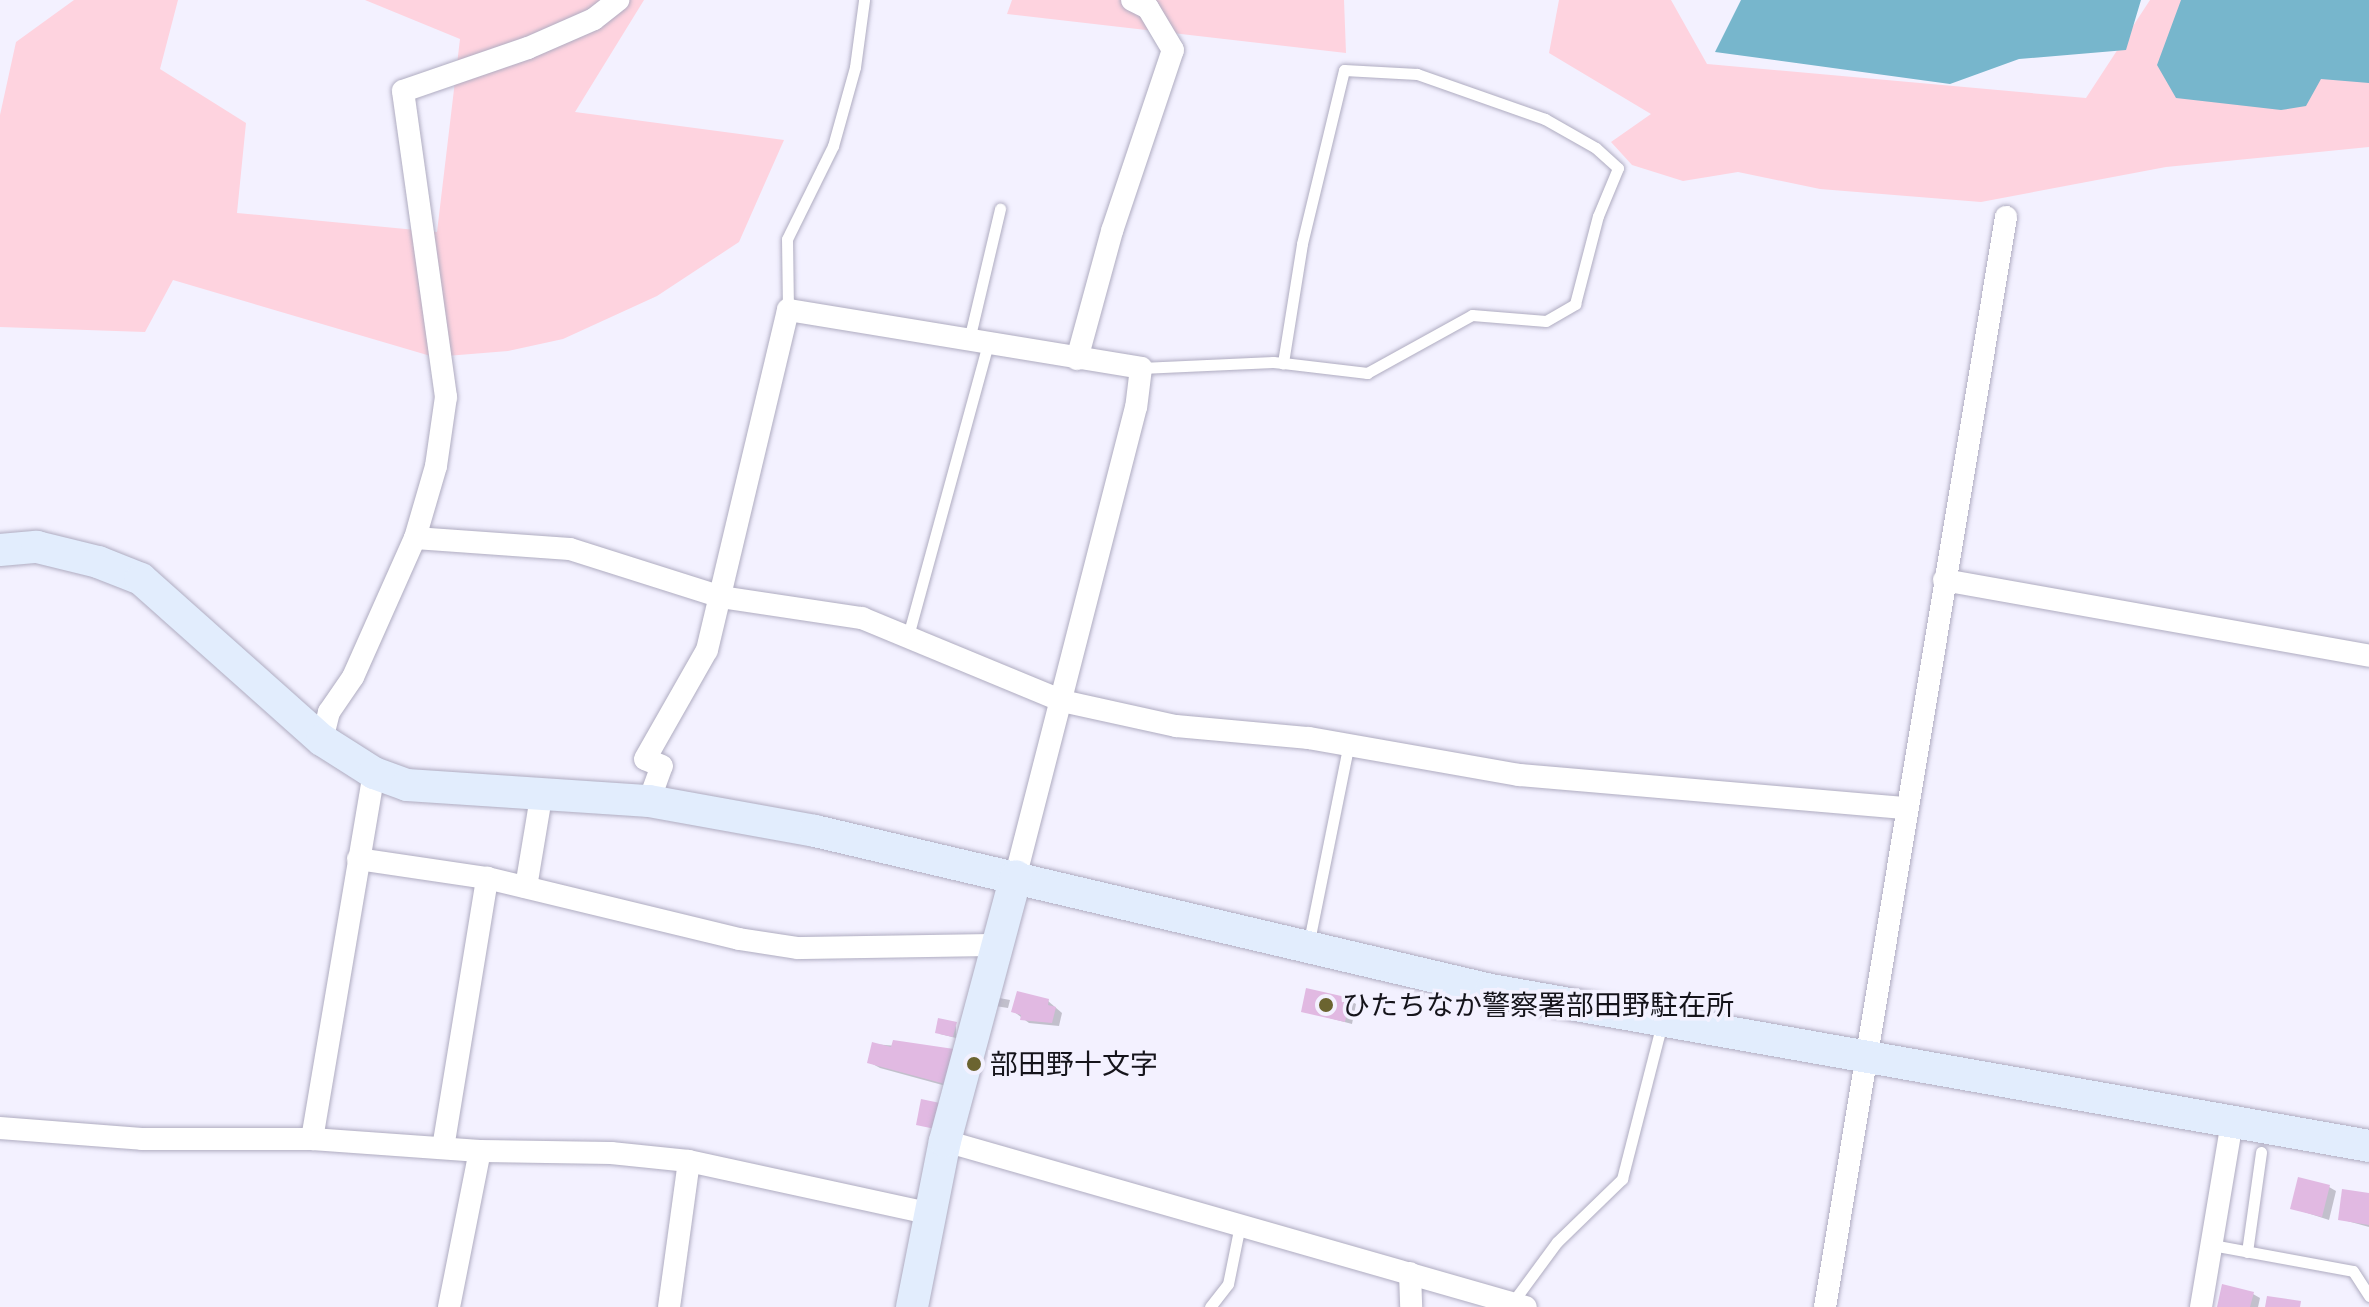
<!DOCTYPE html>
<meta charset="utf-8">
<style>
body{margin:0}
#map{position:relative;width:2369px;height:1307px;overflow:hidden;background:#f3f1ff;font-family:"Public Sans","Noto Sans JP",sans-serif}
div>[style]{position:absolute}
.green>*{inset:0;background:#fed3df}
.water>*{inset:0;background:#77b6cc}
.shadow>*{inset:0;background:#0003}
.building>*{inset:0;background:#e1b9e2}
.roads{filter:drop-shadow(0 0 2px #afacc1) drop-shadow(0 0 2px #afacc1)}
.lane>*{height:11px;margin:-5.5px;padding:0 5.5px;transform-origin:5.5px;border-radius:5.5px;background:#fff}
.street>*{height:22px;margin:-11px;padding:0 11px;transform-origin:11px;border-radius:11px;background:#fff}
.secondary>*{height:32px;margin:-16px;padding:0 16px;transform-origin:16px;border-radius:16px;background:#e2edfd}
.dots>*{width:22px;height:22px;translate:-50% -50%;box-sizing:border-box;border:4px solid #f3f1ff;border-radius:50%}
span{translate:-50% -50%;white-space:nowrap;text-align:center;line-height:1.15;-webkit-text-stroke:7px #f3f1ff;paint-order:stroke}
.poi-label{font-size:28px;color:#15141b}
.left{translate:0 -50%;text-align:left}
</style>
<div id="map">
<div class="green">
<div style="clip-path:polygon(74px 0,178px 0,160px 69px,246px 123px,237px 213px,437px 232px,460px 39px,365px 0,644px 0,575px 112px,784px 140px,739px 242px,657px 296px,563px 339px,508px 351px,434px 357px,173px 280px,145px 332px,0 327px,0 115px,16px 42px)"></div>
<div style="clip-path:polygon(1012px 0,1344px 0,1346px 53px,1007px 14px)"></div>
<div style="clip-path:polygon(1559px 0,1671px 0,1707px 64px,2086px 98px,2150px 0,2369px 0,2369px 147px,2166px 167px,1981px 202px,1820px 189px,1738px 172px,1683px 181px,1632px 165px,1611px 142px,1651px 114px,1549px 53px)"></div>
</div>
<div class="water">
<div style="clip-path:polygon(1741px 0,2141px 0,2126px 50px,2019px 59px,1950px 84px,1715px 52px)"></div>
<div style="clip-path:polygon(2181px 0,2369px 0,2369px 83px,2321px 79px,2306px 106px,2281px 110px,2176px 98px,2157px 65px)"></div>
</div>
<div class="shadow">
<div style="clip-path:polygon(994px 997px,1010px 1000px,1008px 1008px,995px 1006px)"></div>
<div style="clip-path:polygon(1349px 1000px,1356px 1004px,1352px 1024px,1303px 1011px)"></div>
<div style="clip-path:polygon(1048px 1001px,1062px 1013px,1059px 1026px,1029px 1023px,1013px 1011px)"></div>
<div style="clip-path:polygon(956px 1024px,956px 1038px,940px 1034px)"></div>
<div style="clip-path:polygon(874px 1044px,954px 1051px,957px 1089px,880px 1068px,869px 1062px)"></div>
<div style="clip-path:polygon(2329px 1187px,2336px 1191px,2329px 1220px,2292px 1208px)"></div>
<div style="clip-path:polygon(2369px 1195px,2369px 1227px,2340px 1219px)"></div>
<div style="clip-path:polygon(2253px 1294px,2260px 1298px,2258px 1307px,2219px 1307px)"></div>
</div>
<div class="building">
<div style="clip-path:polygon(1306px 988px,1350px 998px,1345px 1022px,1301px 1012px)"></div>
<div style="clip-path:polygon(1017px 991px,1049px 999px,1048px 1005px,1056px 1007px,1052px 1023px,1020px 1020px,1021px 1015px,1011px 1012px)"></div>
<div style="clip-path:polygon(938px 1018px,957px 1022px,953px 1037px,935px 1033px)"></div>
<div style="clip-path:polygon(893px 1040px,954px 1049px,945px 1084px,867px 1063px,872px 1042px,891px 1047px)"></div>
<div style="clip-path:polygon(921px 1099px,940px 1103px,935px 1129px,916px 1125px)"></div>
<div style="clip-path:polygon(2298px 1177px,2330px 1185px,2322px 1217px,2290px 1209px)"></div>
<div style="clip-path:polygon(2342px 1189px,2369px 1193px,2369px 1225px,2338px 1220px)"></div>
<div style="clip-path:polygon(2222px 1284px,2254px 1292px,2250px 1307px,2217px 1307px)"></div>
<div style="clip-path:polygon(2267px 1296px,2301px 1301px,2300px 1307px,2265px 1307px)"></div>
</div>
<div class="roads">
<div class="lane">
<div style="left:788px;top:310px;width:71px;rotate:-90.8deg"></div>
<div style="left:787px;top:239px;width:104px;rotate:-63.7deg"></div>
<div style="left:833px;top:146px;width:82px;rotate:-74.4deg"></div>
<div style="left:855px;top:67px;width:68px;rotate:-82.3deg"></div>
<div style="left:969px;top:340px;width:135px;rotate:-76.7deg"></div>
<div style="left:1141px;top:368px;width:132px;rotate:-2.6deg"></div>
<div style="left:1273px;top:362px;width:10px;rotate:6deg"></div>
<div style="left:1283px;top:363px;width:85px;rotate:6.8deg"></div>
<div style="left:1367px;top:373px;width:120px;rotate:-28.9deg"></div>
<div style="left:1472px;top:315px;width:74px;rotate:4.6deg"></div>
<div style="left:1546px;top:321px;width:34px;rotate:-30deg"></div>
<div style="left:1575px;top:304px;width:91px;rotate:-75.4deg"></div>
<div style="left:1598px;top:216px;width:52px;rotate:-67.4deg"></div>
<div style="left:1618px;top:168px;width:30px;rotate:-138deg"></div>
<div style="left:1596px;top:148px;width:59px;rotate:-150.4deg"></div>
<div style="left:1545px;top:119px;width:136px;rotate:-160.6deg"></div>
<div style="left:1417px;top:74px;width:73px;rotate:-176.9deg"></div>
<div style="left:1344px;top:70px;width:179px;rotate:103.6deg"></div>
<div style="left:1302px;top:244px;width:121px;rotate:99.1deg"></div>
<div style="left:908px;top:636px;width:303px;rotate:-74.7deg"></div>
<div style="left:1308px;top:946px;width:203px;rotate:-78.6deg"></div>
<div style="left:2212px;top:1245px;width:143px;rotate:10.4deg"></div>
<div style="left:2353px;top:1271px;width:30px;rotate:57deg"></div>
<div style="left:2247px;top:1252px;width:101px;rotate:-82deg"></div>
<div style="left:1512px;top:1303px;width:76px;rotate:-53.6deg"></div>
<div style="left:1557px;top:1242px;width:91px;rotate:-44.1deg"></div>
<div style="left:1622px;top:1179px;width:161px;rotate:-75.6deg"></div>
<div style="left:1210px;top:1307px;width:29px;rotate:-52deg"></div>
<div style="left:1228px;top:1284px;width:60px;rotate:-78.5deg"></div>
</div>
<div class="street">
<div style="left:1077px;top:359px;width:133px;rotate:-74.7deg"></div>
<div style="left:1112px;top:231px;width:191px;rotate:-71.4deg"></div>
<div style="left:1173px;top:50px;width:49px;rotate:-120.8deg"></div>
<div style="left:1148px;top:8px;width:18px;rotate:-153deg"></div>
<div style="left:415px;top:538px;width:155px;rotate:4.1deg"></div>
<div style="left:570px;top:549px;width:158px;rotate:17.6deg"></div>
<div style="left:721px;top:597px;width:143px;rotate:8.5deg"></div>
<div style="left:862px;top:618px;width:217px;rotate:22.5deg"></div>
<div style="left:1062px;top:701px;width:117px;rotate:12.4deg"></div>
<div style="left:1176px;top:726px;width:134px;rotate:5.2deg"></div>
<div style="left:1309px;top:738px;width:213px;rotate:10deg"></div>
<div style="left:1519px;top:775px;width:387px;rotate:4.9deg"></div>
<div style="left:1944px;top:580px;width:432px;rotate:10.1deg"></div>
<div style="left:322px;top:740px;width:29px;rotate:-76deg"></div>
<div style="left:329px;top:712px;width:42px;rotate:-55.6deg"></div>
<div style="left:353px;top:677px;width:152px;rotate:-66deg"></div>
<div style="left:415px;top:538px;width:75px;rotate:-73.7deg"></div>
<div style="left:436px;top:466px;width:70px;rotate:-81.8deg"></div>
<div style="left:446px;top:397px;width:309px;rotate:-98deg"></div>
<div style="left:403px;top:91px;width:132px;rotate:-19deg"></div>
<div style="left:528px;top:48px;width:72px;rotate:-23.7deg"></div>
<div style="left:594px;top:19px;width:31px;rotate:-38deg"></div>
<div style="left:649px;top:801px;width:37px;rotate:-70deg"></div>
<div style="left:662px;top:766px;width:18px;rotate:-158deg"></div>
<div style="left:645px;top:759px;width:125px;rotate:-60.4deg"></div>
<div style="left:707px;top:650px;width:350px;rotate:-76.6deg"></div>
<div style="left:788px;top:310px;width:358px;rotate:9.3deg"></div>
<div style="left:1141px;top:368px;width:39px;rotate:97deg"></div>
<div style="left:1136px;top:407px;width:484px;rotate:104.4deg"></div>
<div style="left:358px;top:859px;width:130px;rotate:8.4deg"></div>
<div style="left:487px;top:878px;width:259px;rotate:13.6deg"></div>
<div style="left:739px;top:939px;width:60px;rotate:8.7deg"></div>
<div style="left:798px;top:948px;width:198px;rotate:-0.9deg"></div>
<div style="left:526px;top:887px;width:97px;rotate:-80.5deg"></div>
<div style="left:0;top:1128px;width:142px;rotate:4.4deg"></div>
<div style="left:142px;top:1139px;width:170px"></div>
<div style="left:312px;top:1139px;width:168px;rotate:4.1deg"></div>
<div style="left:480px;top:1151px;width:131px;rotate:0.9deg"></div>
<div style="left:611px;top:1153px;width:78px;rotate:5.9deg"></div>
<div style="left:689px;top:1161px;width:245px;rotate:12.3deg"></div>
<div style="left:312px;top:1139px;width:371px;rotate:-80.4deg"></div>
<div style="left:945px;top:1141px;width:604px;rotate:15.95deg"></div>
<div style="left:443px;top:1148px;width:274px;rotate:-80.7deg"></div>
<div style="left:1410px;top:1273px;width:34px;rotate:88deg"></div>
<div style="left:449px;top:1307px;width:159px;rotate:-78.8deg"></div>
<div style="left:669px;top:1307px;width:147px;rotate:-82.2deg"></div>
<div style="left:1825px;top:1307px;width:1105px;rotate:-80.57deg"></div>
<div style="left:2201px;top:1307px;width:188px;rotate:-80.5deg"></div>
</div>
<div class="secondary">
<div style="left:0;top:550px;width:37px;rotate:-5deg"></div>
<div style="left:37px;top:547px;width:63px;rotate:13.8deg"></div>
<div style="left:98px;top:562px;width:46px;rotate:21.6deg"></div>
<div style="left:141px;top:579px;width:242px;rotate:41.7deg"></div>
<div style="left:322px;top:740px;width:62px;rotate:32.4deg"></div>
<div style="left:374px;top:773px;width:35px;rotate:20deg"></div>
<div style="left:407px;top:785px;width:243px;rotate:3.8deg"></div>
<div style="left:649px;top:801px;width:169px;rotate:10.2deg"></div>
<div style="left:815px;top:831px;width:694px;rotate:13.24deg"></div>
<div style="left:1491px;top:990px;width:892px;rotate:10.07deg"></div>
<div style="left:912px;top:1307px;width:169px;rotate:-78.8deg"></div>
<div style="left:945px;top:1141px;width:274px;rotate:-75deg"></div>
</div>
</div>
<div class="dots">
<div style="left:1326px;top:1005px;background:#6b6430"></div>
<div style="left:974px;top:1064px;background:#6b6430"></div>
</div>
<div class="poi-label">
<span class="left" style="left:1342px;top:1005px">ひたちなか警察署部田野駐在所</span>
<span class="left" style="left:990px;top:1064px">部田野十文字</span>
</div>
</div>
